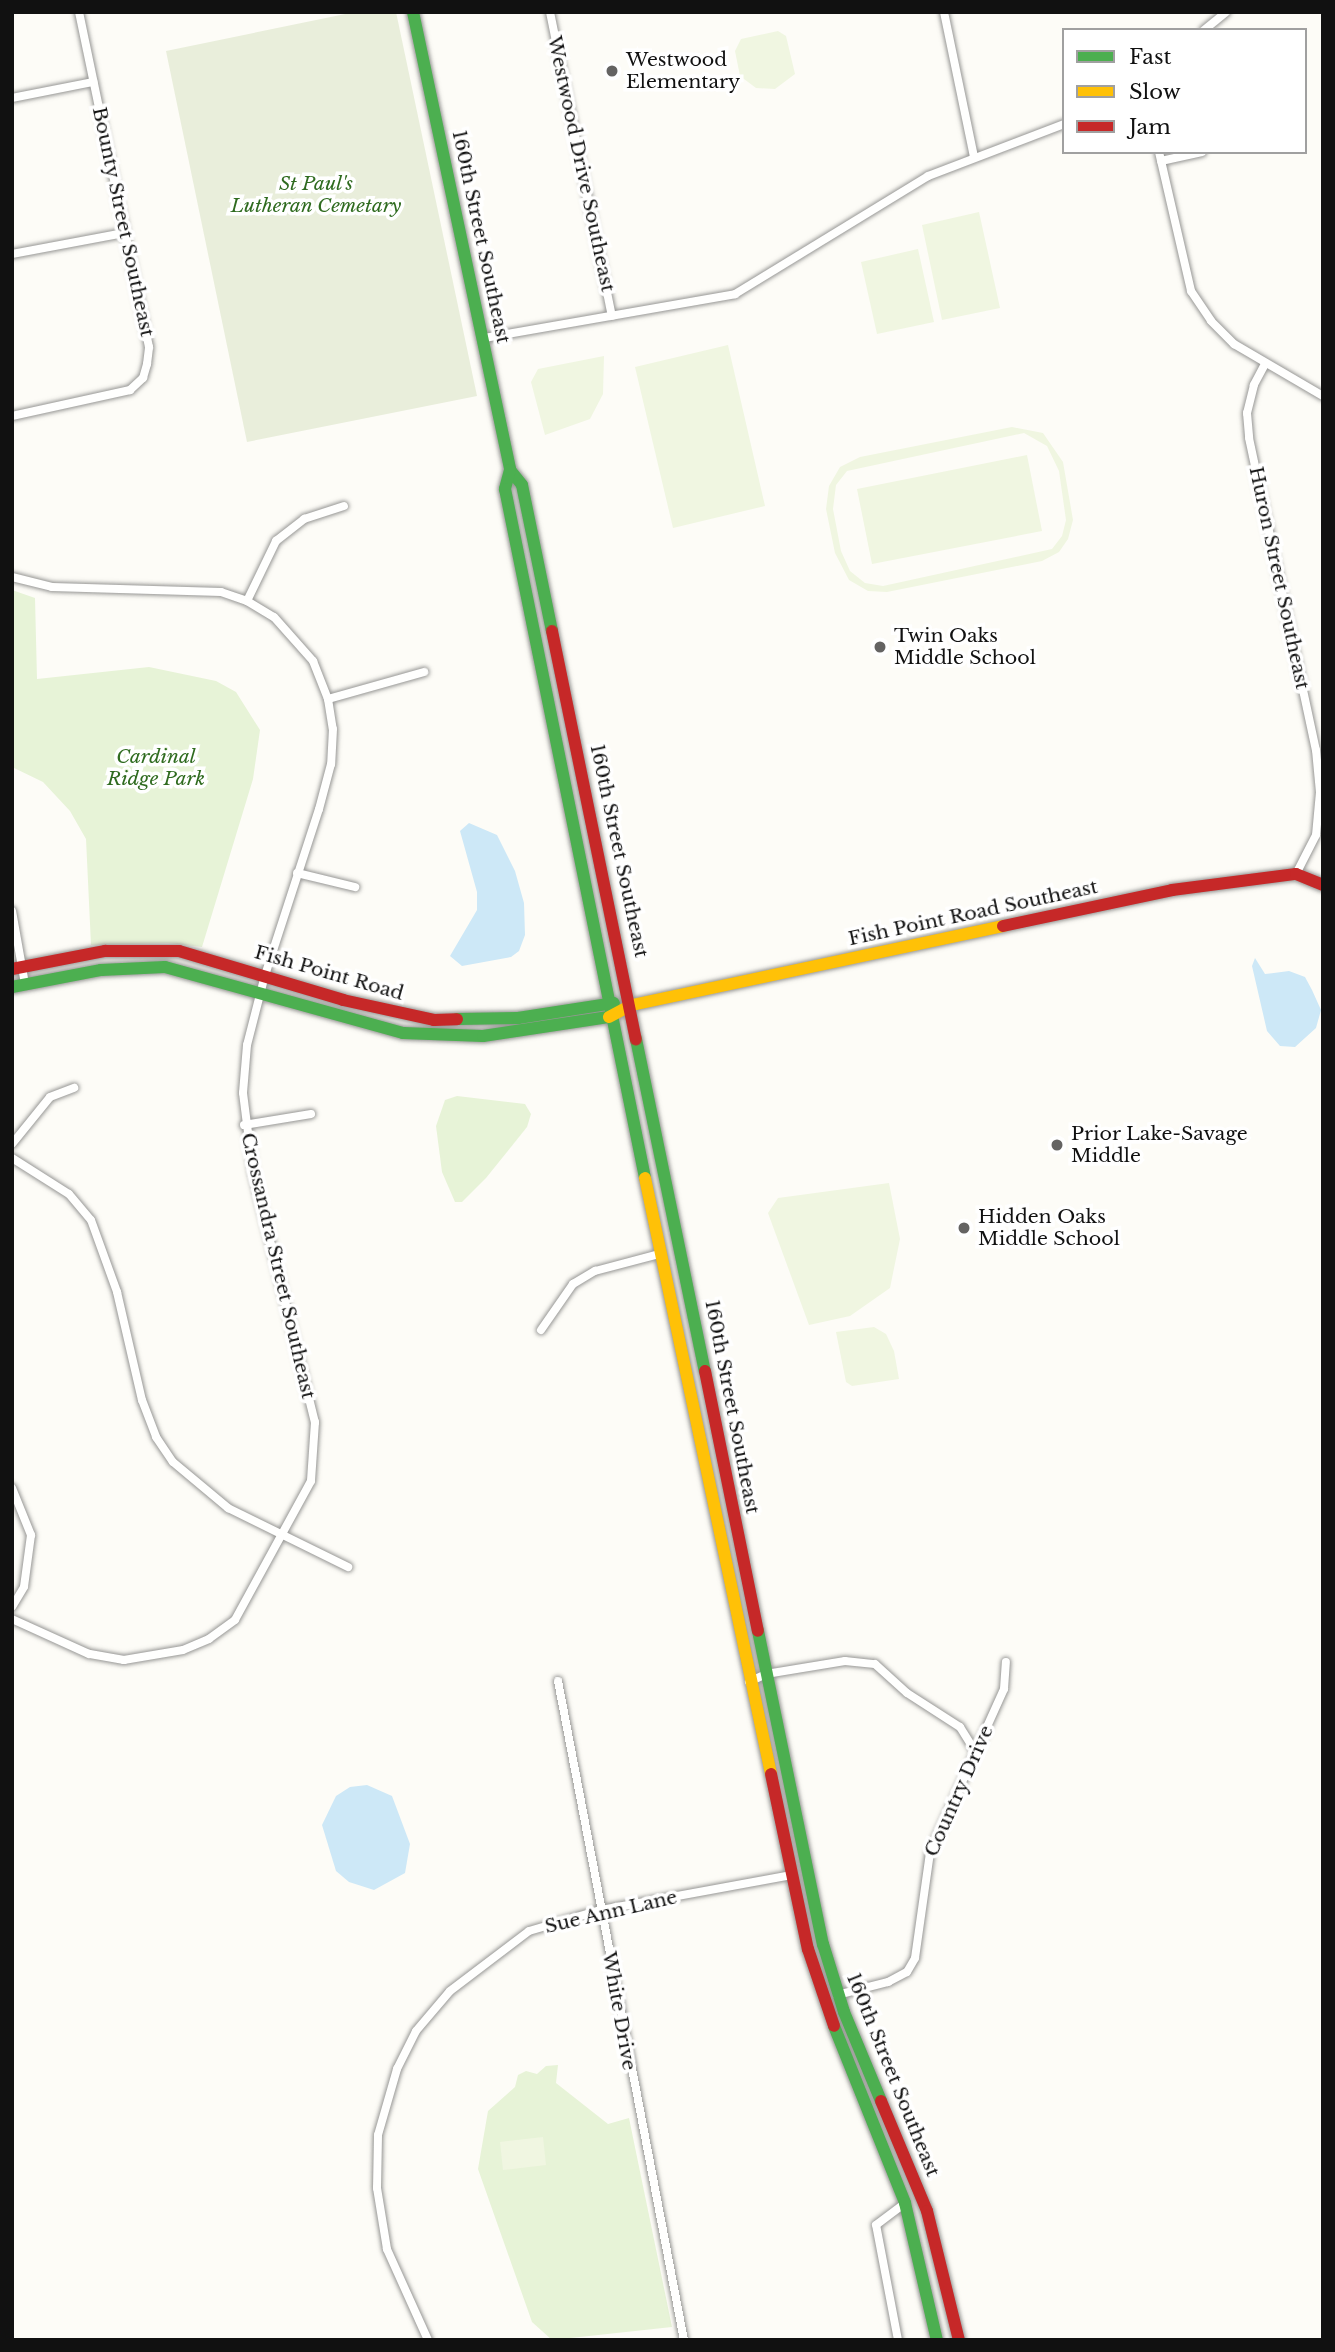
<!DOCTYPE html>
<style>
body{margin:0}
#map{position:relative;width:1335px;height:2352px;overflow:hidden;background:#fdfcf7;font-family:"Libre Baskerville",serif}
div>[style]{position:absolute}
.green>*{inset:0;background:#e7f3d7}
.cemetery>*{inset:0;background:#e9eedb}
.pitch>*{inset:0;background:#f0f6e1}
.water>*{inset:0;background:#cde8f7}
.roads{filter:drop-shadow(0 0 2px #979795) drop-shadow(0 0 2px #979795)}
.street>*{height:8px;margin:-4px;padding:0 4px;transform-origin:4px;border-radius:4px;background:#fffffe}
.fast>*{height:12px;margin:-6px;padding:0 6px;transform-origin:6px;border-radius:6px;background:#4caf50}
.slow>*{height:12px;margin:-6px;padding:0 6px;transform-origin:6px;border-radius:6px;background:#ffc107}
.jam>*{height:12px;margin:-6px;padding:0 6px;transform-origin:6px;border-radius:6px;background:#c62828}
.dots>*{width:19px;height:19px;translate:-50% -50%;box-sizing:border-box;border:4px solid #fff;border-radius:50%}
span{translate:-50% -50%;white-space:nowrap;text-align:center;line-height:1.15;-webkit-text-stroke:7px #fff;paint-order:stroke}
.poi-label{font-size:19px;color:#111}
.left{translate:0 -50%;text-align:left}
.street-label{font-size:19px;color:#111}
.park-label{font-size:19px;color:#2f6b1f;font-style:italic}
.frame{position:absolute;inset:0;border:14px solid #111;pointer-events:none}
.legend{position:absolute;left:1062px;top:28px;width:245px;height:126px;box-sizing:border-box;background:#fff;border:2px solid #a0a0a0;margin:0;padding:9px 12px;list-style:none;font-size:21px;color:#111}
.legend li{display:flex;align-items:center;gap:14px;height:35px}
.legend b{width:35px;border:2px solid #a0a0a0}
</style>
<div id="map">
<div class="green">
<div style="clip-path:polygon(12px 590px,35px 598px,37px 679px,149px 667px,216px 681px,236px 692px,260px 730px,253px 779px,202px 947px,168px 943px,91px 945px,86px 839px,70px 811px,43px 782px,12px 767px)"></div>
<div style="clip-path:polygon(457px 1096px,525px 1104px,531px 1114px,527px 1127px,486px 1178px,462px 1202px,455px 1202px,442px 1172px,436px 1126px,445px 1100px)"></div>
<div style="clip-path:polygon(558px 2065px,556px 2083px,608px 2124px,629px 2118px,672px 2327px,552px 2340px,532px 2322px,478px 2169px,488px 2111px,515px 2087px,518px 2075px,526px 2071px,537px 2074px,546px 2066px)"></div>
</div>
<div class="cemetery">
<div style="clip-path:polygon(355px 12px,396px 12px,477px 396px,247px 442px,166px 51px)"></div>
</div>
<div class="pitch">
<div style="clip-path:polygon(778px 31px,786px 36px,795px 74px,775px 89px,756px 88px,740px 76px,735px 51px,741px 39px)"></div>
<div style="clip-path:polygon(979px 212px,1000px 308px,942px 320px,922px 225px)"></div>
<div style="clip-path:polygon(918px 249px,934px 322px,877px 334px,861px 262px)"></div>
<div style="clip-path:polygon(728px 345px,765px 506px,673px 528px,635px 367px)"></div>
<div style="clip-path:polygon(604px 356px,603px 394px,590px 419px,545px 435px,531px 382px,538px 369px)"></div>
<div style="clip-path:polygon(evenodd,1012px 427px,1043px 433px,1063px 462px,1073px 520px,1068px 539px,1059px 552px,1042px 561px,887px 592px,868px 591px,849px 580px,835px 553px,826px 509px,829px 486px,840px 467px,860px 457px,1012px 427px,1024px 433px,1047px 446px,1059px 471px,1066px 520px,1062px 536px,1052px 549px,883px 586px,865px 583px,850px 571px,841px 551px,833px 509px,836px 485px,847px 471px,1024px 433px)"></div>
<div style="clip-path:polygon(1027px 455px,1042px 531px,872px 564px,857px 489px)"></div>
<div style="clip-path:polygon(889px 1183px,900px 1239px,890px 1288px,850px 1316px,809px 1325px,768px 1213px,778px 1198px)"></div>
<div style="clip-path:polygon(874px 1327px,886px 1334px,894px 1351px,899px 1379px,852px 1386px,846px 1382px,836px 1332px)"></div>
<div style="clip-path:polygon(543px 2137px,546px 2165px,503px 2170px,500px 2142px)"></div>
</div>
<div class="water">
<div style="clip-path:polygon(469px 823px,497px 835px,515px 871px,524px 903px,525px 935px,519px 951px,511px 957px,462px 966px,450px 956px,477px 910px,477px 892px,460px 831px)"></div>
<div style="clip-path:polygon(1255px 958px,1265px 974px,1289px 971px,1305px 977px,1312px 990px,1321px 1010px,1316px 1028px,1295px 1047px,1280px 1046px,1267px 1031px,1252px 966px)"></div>
<div style="clip-path:polygon(367px 1785px,392px 1796px,410px 1844px,405px 1873px,374px 1890px,349px 1882px,336px 1871px,322px 1825px,336px 1796px,350px 1787px)"></div>
</div>
<div class="roads">
<div class="street">
<div style="left:550px;top:12px;width:310px;rotate:78.5deg"></div>
<div style="left:944px;top:12px;width:148px;rotate:78.3deg"></div>
<div style="left:1204px;top:30px;width:28px;rotate:-39deg"></div>
<div style="left:12px;top:98px;width:83px;rotate:-11.2deg"></div>
<div style="left:1159px;top:152px;width:143px;rotate:77deg"></div>
<div style="left:1191px;top:291px;width:36px;rotate:56deg"></div>
<div style="left:1211px;top:321px;width:33px;rotate:45deg"></div>
<div style="left:1234px;top:344px;width:103px;rotate:30.3deg"></div>
<div style="left:1161px;top:161px;width:42px;rotate:-12.4deg"></div>
<div style="left:12px;top:254px;width:114px;rotate:-10.6deg"></div>
<div style="left:484px;top:338px;width:255px;rotate:-9.9deg"></div>
<div style="left:735px;top:294px;width:226px;rotate:-31.4deg"></div>
<div style="left:928px;top:176px;width:146px;rotate:-20.9deg"></div>
<div style="left:1265px;top:364px;width:24px;rotate:118deg"></div>
<div style="left:1254px;top:385px;width:29px;rotate:104deg"></div>
<div style="left:1247px;top:413px;width:25px;rotate:85deg"></div>
<div style="left:1249px;top:438px;width:319px;rotate:77.9deg"></div>
<div style="left:1316px;top:750px;width:42px;rotate:84.6deg"></div>
<div style="left:1320px;top:792px;width:43px;rotate:95.3deg"></div>
<div style="left:1316px;top:835px;width:44px;rotate:117.1deg"></div>
<div style="left:12px;top:416px;width:121px;rotate:-12.4deg"></div>
<div style="left:130px;top:390px;width:18px;rotate:-43deg"></div>
<div style="left:143px;top:378px;width:15px;rotate:-74deg"></div>
<div style="left:147px;top:364px;width:17px;rotate:-83deg"></div>
<div style="left:149px;top:347px;width:342px;rotate:-101.8deg"></div>
<div style="left:12px;top:577px;width:41px;rotate:14deg"></div>
<div style="left:52px;top:587px;width:169px;rotate:1.7deg"></div>
<div style="left:221px;top:592px;width:28px;rotate:19deg"></div>
<div style="left:247px;top:601px;width:31px;rotate:31deg"></div>
<div style="left:274px;top:617px;width:59px;rotate:48.4deg"></div>
<div style="left:313px;top:661px;width:41px;rotate:68.5deg"></div>
<div style="left:328px;top:699px;width:30px;rotate:81deg"></div>
<div style="left:333px;top:729px;width:35px;rotate:93deg"></div>
<div style="left:331px;top:764px;width:47px;rotate:104.9deg"></div>
<div style="left:319px;top:809px;width:175px;rotate:108deg"></div>
<div style="left:265px;top:975px;width:72px;rotate:104.4deg"></div>
<div style="left:247px;top:1045px;width:48px;rotate:94.8deg"></div>
<div style="left:243px;top:1093px;width:80px;rotate:82.8deg"></div>
<div style="left:253px;top:1172px;width:258px;rotate:76.1deg"></div>
<div style="left:315px;top:1422px;width:59px;rotate:93.9deg"></div>
<div style="left:311px;top:1481px;width:158px;rotate:118.7deg"></div>
<div style="left:235px;top:1620px;width:32px;rotate:144deg"></div>
<div style="left:209px;top:1639px;width:28px;rotate:157deg"></div>
<div style="left:183px;top:1650px;width:60px;rotate:170.4deg"></div>
<div style="left:124px;top:1660px;width:36px;rotate:-170deg"></div>
<div style="left:89px;top:1654px;width:85px;rotate:-155.6deg"></div>
<div style="left:247px;top:601px;width:67px;rotate:-64.2deg"></div>
<div style="left:276px;top:541px;width:36px;rotate:-38deg"></div>
<div style="left:304px;top:519px;width:42px;rotate:-18deg"></div>
<div style="left:328px;top:699px;width:100px;rotate:-15.7deg"></div>
<div style="left:297px;top:873px;width:60px;rotate:13.6deg"></div>
<div style="left:12px;top:911px;width:74px;rotate:79.9deg"></div>
<div style="left:244px;top:1125px;width:68px;rotate:-9.3deg"></div>
<div style="left:12px;top:1144px;width:60px;rotate:-51deg"></div>
<div style="left:50px;top:1097px;width:26px;rotate:-21deg"></div>
<div style="left:12px;top:1158px;width:67px;rotate:32.3deg"></div>
<div style="left:69px;top:1194px;width:34px;rotate:50deg"></div>
<div style="left:91px;top:1220px;width:77px;rotate:70.1deg"></div>
<div style="left:117px;top:1292px;width:111px;rotate:77deg"></div>
<div style="left:142px;top:1400px;width:40px;rotate:69deg"></div>
<div style="left:156px;top:1437px;width:30px;rotate:56deg"></div>
<div style="left:173px;top:1462px;width:72px;rotate:39.9deg"></div>
<div style="left:228px;top:1508px;width:134px;rotate:26.2deg"></div>
<div style="left:541px;top:1330px;width:56px;rotate:-55.2deg"></div>
<div style="left:573px;top:1284px;width:26px;rotate:-31deg"></div>
<div style="left:595px;top:1271px;width:66px;rotate:-14.9deg"></div>
<div style="left:12px;top:1488px;width:51px;rotate:68deg"></div>
<div style="left:31px;top:1535px;width:52px;rotate:97.7deg"></div>
<div style="left:24px;top:1587px;width:23px;rotate:121deg"></div>
<div style="left:558px;top:1681px;width:671px;rotate:79.18deg"></div>
<div style="left:749px;top:1682px;width:19px;rotate:-25deg"></div>
<div style="left:766px;top:1674px;width:80px;rotate:-9.3deg"></div>
<div style="left:845px;top:1661px;width:30px;rotate:6deg"></div>
<div style="left:875px;top:1664px;width:43px;rotate:42.2deg"></div>
<div style="left:907px;top:1693px;width:63px;rotate:32.7deg"></div>
<div style="left:960px;top:1727px;width:26px;rotate:58deg"></div>
<div style="left:837px;top:1995px;width:53px;rotate:-14.3deg"></div>
<div style="left:888px;top:1982px;width:21px;rotate:-28deg"></div>
<div style="left:907px;top:1972px;width:16px;rotate:-60deg"></div>
<div style="left:915px;top:1958px;width:106px;rotate:-81.9deg"></div>
<div style="left:930px;top:1853px;width:180px;rotate:-65.7deg"></div>
<div style="left:1004px;top:1689px;width:27px;rotate:-86deg"></div>
<div style="left:428px;top:2340px;width:100px;rotate:-114.3deg"></div>
<div style="left:387px;top:2249px;width:62px;rotate:-99.3deg"></div>
<div style="left:377px;top:2188px;width:53px;rotate:-88.9deg"></div>
<div style="left:378px;top:2135px;width:69px;rotate:-73.9deg"></div>
<div style="left:397px;top:2069px;width:42px;rotate:-63.4deg"></div>
<div style="left:416px;top:2031px;width:52px;rotate:-49.6deg"></div>
<div style="left:450px;top:1991px;width:99px;rotate:-37.2deg"></div>
<div style="left:529px;top:1931px;width:75px;rotate:-16.3deg"></div>
<div style="left:601px;top:1910px;width:194px;rotate:-10.4deg"></div>
<div style="left:898px;top:2340px;width:117px;rotate:-100.8deg"></div>
<div style="left:876px;top:2225px;width:36px;rotate:-37deg"></div>
</div>
<div class="fast">
<div style="left:413px;top:12px;width:468px;rotate:78deg"></div>
<div style="left:510px;top:470px;width:19px;rotate:51deg"></div>
<div style="left:522px;top:485px;width:149px;rotate:78.4deg"></div>
<div style="left:510px;top:470px;width:20px;rotate:105deg"></div>
<div style="left:505px;top:489px;width:703px;rotate:78.51deg"></div>
<div style="left:12px;top:987px;width:91px;rotate:-10.8deg"></div>
<div style="left:101px;top:970px;width:64px;rotate:-2.7deg"></div>
<div style="left:165px;top:967px;width:247px;rotate:15.5deg"></div>
<div style="left:403px;top:1033px;width:80px;rotate:2.1deg"></div>
<div style="left:483px;top:1036px;width:127px;rotate:-8.6deg"></div>
<div style="left:457px;top:1019px;width:61px;rotate:-0.9deg"></div>
<div style="left:518px;top:1018px;width:97px;rotate:-8.9deg"></div>
<div style="left:636px;top:1039px;width:339px;rotate:78.3deg"></div>
<div style="left:758px;top:1631px;width:320px;rotate:78.3deg"></div>
<div style="left:823px;top:1944px;width:71px;rotate:72.8deg"></div>
<div style="left:844px;top:2012px;width:96px;rotate:67.4deg"></div>
<div style="left:834px;top:2026px;width:191px;rotate:68.1deg"></div>
<div style="left:905px;top:2203px;width:141px;rotate:76.9deg"></div>
</div>
<div class="slow">
<div style="left:609px;top:1017px;width:26px;rotate:-28deg"></div>
<div style="left:632px;top:1005px;width:379px;rotate:-12deg"></div>
<div style="left:645px;top:1178px;width:609px;rotate:78.06deg"></div>
</div>
<div class="jam">
<div style="left:552px;top:631px;width:417px;rotate:78.4deg"></div>
<div style="left:1003px;top:926px;width:173px;rotate:-12deg"></div>
<div style="left:1172px;top:890px;width:125px;rotate:-7.4deg"></div>
<div style="left:1296px;top:874px;width:29px;rotate:22deg"></div>
<div style="left:12px;top:969px;width:95px;rotate:-11deg"></div>
<div style="left:105px;top:951px;width:74px"></div>
<div style="left:179px;top:951px;width:171px;rotate:16.6deg"></div>
<div style="left:343px;top:1000px;width:93px;rotate:12.4deg"></div>
<div style="left:434px;top:1020px;width:23px;rotate:-2deg"></div>
<div style="left:705px;top:1371px;width:265px;rotate:78.5deg"></div>
<div style="left:771px;top:1774px;width:179px;rotate:78.1deg"></div>
<div style="left:808px;top:1949px;width:81px;rotate:71.3deg"></div>
<div style="left:881px;top:2101px;width:119px;rotate:67.3deg"></div>
<div style="left:927px;top:2211px;width:133px;rotate:76.1deg"></div>
</div>
</div>
<div class="dots">
<div style="left:612px;top:71px;background:#646362"></div>
<div style="left:880px;top:647px;background:#646362"></div>
<div style="left:1057px;top:1145px;background:#646362"></div>
<div style="left:964px;top:1228px;background:#646362"></div>
</div>
<div class="poi-label">
<span class="left" style="left:626px;top:71px">Westwood<br>Elementary</span>
<span class="left" style="left:894px;top:647px">Twin Oaks<br>Middle School</span>
<span class="left" style="left:1071px;top:1145px">Prior Lake-Savage<br>Middle</span>
<span class="left" style="left:978px;top:1228px">Hidden Oaks<br>Middle School</span>
</div>
<div class="street-label">
<span style="left:581px;top:164px;rotate:78deg">Westwood Drive Southeast</span>
<span style="left:123px;top:222px;rotate:78deg">Bounty Street Southeast</span>
<span style="left:481px;top:237px;rotate:78deg">160th Street Southeast</span>
<span style="left:1279px;top:578px;rotate:78deg">Huron Street Southeast</span>
<span style="left:619px;top:851px;rotate:78deg">160th Street Southeast</span>
<span style="left:973px;top:913px;rotate:-12deg">Fish Point Road Southeast</span>
<span style="left:329px;top:973px;rotate:16deg">Fish Point Road</span>
<span style="left:278px;top:1266px;rotate:77deg">Crossandra Street Southeast</span>
<span style="left:732px;top:1407px;rotate:79deg">160th Street Southeast</span>
<span style="left:959px;top:1791px;rotate:-66deg">Country Drive</span>
<span style="left:611px;top:1912px;rotate:-13deg">Sue Ann Lane</span>
<span style="left:619px;top:2011px;rotate:80deg">White Drive</span>
<span style="left:893px;top:2075px;rotate:68deg">160th Street Southeast</span>
</div>
<div class="park-label">
<span style="left:316px;top:195px">St Paul's<br>Lutheran Cemetary</span>
<span style="left:156px;top:768px">Cardinal<br>Ridge Park</span>
</div>
<div class="frame"></div>
<ul class="legend">
<li><b style="height:9px;background:#4caf50"></b>Fast</li>
<li><b style="height:9px;background:#ffc107"></b>Slow</li>
<li><b style="height:9px;background:#c62828"></b>Jam</li>
</ul>
</div>
